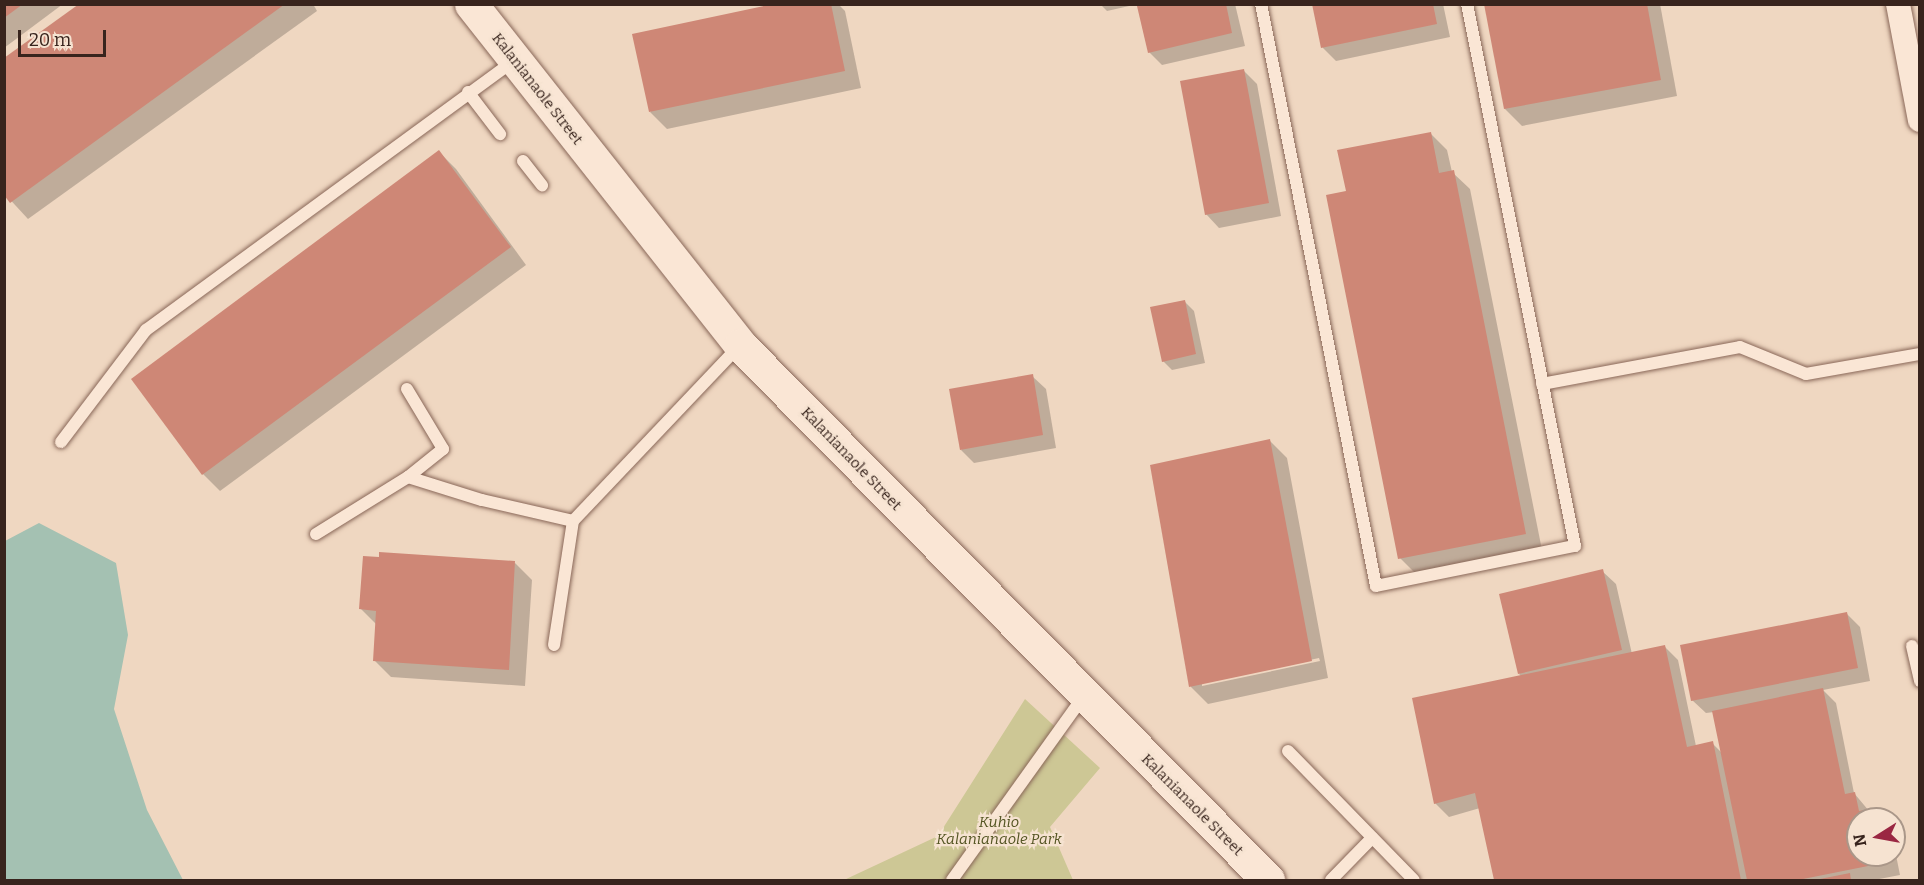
<!DOCTYPE html>
<style>
body{margin:0}
#map{position:relative;width:1924px;height:885px;overflow:hidden;background:#efd7c1;font-family:Bitter,serif}
div>[style]{position:absolute}
.green>*{inset:0;background:#cdc795}
.water>*{inset:0;background:#a4c1b2}
.shadow>*{inset:0;background:#0003}
.building>*{inset:0;background:#ce8776}
.roads{filter:drop-shadow(0 0 2px #896758) drop-shadow(0 0 2px #896758)}
.service>*{height:12px;margin:-6px;padding:0 6px;transform-origin:6px;border-radius:6px;background:#fae6d5}
.minor>*{height:24px;margin:-12px;padding:0 12px;transform-origin:12px;border-radius:12px;background:#fae6d5}
.secondary>*{height:33px;margin:-16.5px;padding:0 16.5px;transform-origin:16.5px;border-radius:16.5px;background:#fae6d5}
span{translate:-50% -50%;white-space:nowrap;text-align:center;line-height:1.15;-webkit-text-stroke:4.5px #f6e3d1;paint-order:stroke}
.street-label{font-size:15px;color:#38241d}
.park-label{font-size:15px;color:#545523;font-style:italic}
.frame{position:absolute;inset:0;border:6px solid #38241d;pointer-events:none}
.north{position:absolute;left:1846px;top:807px;width:60px;height:60px;box-sizing:border-box;background:#f6e3d1;border:2px solid #aa9789;border-radius:50%;rotate:259deg;font-size:16px;font-weight:700;line-height:24px;text-align:center;color:#38241d}
.north::after{content:'';display:block;margin:auto;width:21px;height:27px;background:#9a2742;clip-path:polygon(50% 0,100% 100%,50% 72%,0 100%)}
.scale{position:absolute;left:18px;top:30px;width:88px;height:27px;box-sizing:border-box;border:3px solid #38241d;border-top:0;padding-left:8px;font-size:18px;line-height:21px;white-space:nowrap;color:#38241d;-webkit-text-stroke:4px #f6e3d1;paint-order:stroke}
</style>
<div id="map">
<div class="green">
<div style="clip-path:polygon(1025px 699px,1100px 768px,1050px 827px,1073px 880px,844px 880px,938px 836px)"></div>
</div>
<div class="water">
<div style="clip-path:polygon(39px 523px,116px 563px,128px 635px,114px 709px,147px 810px,183px 880px,5px 880px,5px 541px)"></div>
</div>
<div class="shadow">
<div style="clip-path:polygon(4px 4px,63px 4px,4px 48px)"></div>
<div style="clip-path:polygon(81px 4px,313px 4px,317px 11px,28px 219px,4px 193px)"></div>
<div style="clip-path:polygon(780px 4px,838px 4px,845px 11px,861px 88px,667px 129px,650px 112px)"></div>
<div style="clip-path:polygon(1100px 4px,1138px 4px,1107px 11px)"></div>
<div style="clip-path:polygon(1138px 4px,1235px 4px,1245px 46px,1162px 65px,1149px 52px)"></div>
<div style="clip-path:polygon(1314px 4px,1443px 4px,1450px 37px,1336px 61px,1323px 48px)"></div>
<div style="clip-path:polygon(1485px 4px,1660px 4px,1677px 96px,1522px 126px,1505px 109px)"></div>
<div style="clip-path:polygon(1243px 70px,1257px 84px,1281px 216px,1219px 228px,1206px 214px)"></div>
<div style="clip-path:polygon(1430px 133px,1447px 150px,1452px 172px,1470px 189px,1542px 550px,1417px 575px,1400px 558px,1347px 192px)"></div>
<div style="clip-path:polygon(439px 152px,456px 169px,526px 265px,220px 491px,203px 474px,133px 379px)"></div>
<div style="clip-path:polygon(1185px 302px,1194px 311px,1205px 363px,1172px 370px,1163px 361px)"></div>
<div style="clip-path:polygon(1032px 376px,1046px 389px,1056px 448px,974px 463px,961px 450px)"></div>
<div style="clip-path:polygon(evenodd,1270px 441px,1287px 458px,1328px 678px,1208px 704px,1191px 687px,1152px 466px,1270px 441px,1319px 658px,1320px 661px,1202px 686px,1202px 683px,1319px 658px)"></div>
<div style="clip-path:polygon(515px 563px,532px 580px,525px 686px,391px 677px,374px 660px,377px 625px,361px 609px)"></div>
<div style="clip-path:polygon(1602px 571px,1616px 584px,1632px 654px,1665px 647px,1678px 660px,1696px 746px,1712px 743px,1722px 753px,1714px 712px,1706px 713px,1692px 700px,1847px 614px,1860px 627px,1870px 681px,1823px 690px,1836px 703px,1854px 793px,1869px 811px,1876px 809px,1886px 819px,1858px 819px,1858px 855px,1894px 855px,1894px 845px,1900px 875px,1874px 880px,1496px 880px,1480px 808px,1449px 817px,1435px 803px,1522px 677px,1519px 674px)"></div>
</div>
<div class="building">
<div style="clip-path:polygon(4px 4px,23px 4px,4px 18px)"></div>
<div style="clip-path:polygon(79px 4px,285px 4px,10px 203px,4px 195px,4px 58px)"></div>
<div style="clip-path:polygon(773px 4px,831px 4px,845px 71px,649px 112px,632px 34px)"></div>
<div style="clip-path:polygon(1142px 4px,1226px 4px,1232px 33px,1148px 53px,1137px 6px)"></div>
<div style="clip-path:polygon(1312px 4px,1433px 4px,1437px 24px,1321px 48px)"></div>
<div style="clip-path:polygon(1484px 4px,1647px 4px,1661px 80px,1504px 109px)"></div>
<div style="clip-path:polygon(1244px 69px,1269px 203px,1205px 215px,1180px 81px)"></div>
<div style="clip-path:polygon(1431px 132px,1439px 173px,1454px 170px,1526px 534px,1398px 559px,1326px 195px,1346px 191px,1337px 150px)"></div>
<div style="clip-path:polygon(439px 150px,511px 247px,202px 475px,131px 379px)"></div>
<div style="clip-path:polygon(1185px 300px,1196px 354px,1162px 362px,1150px 307px)"></div>
<div style="clip-path:polygon(1033px 374px,1043px 435px,960px 450px,949px 389px)"></div>
<div style="clip-path:polygon(1270px 439px,1312px 661px,1189px 687px,1150px 465px)"></div>
<div style="clip-path:polygon(379px 552px,515px 561px,509px 670px,373px 661px,376px 611px,359px 609px,363px 556px,379px 557px)"></div>
<div style="clip-path:polygon(1603px 569px,1622px 650px,1518px 674px,1499px 594px)"></div>
<div style="clip-path:polygon(1847px 612px,1858px 668px,1691px 701px,1680px 645px)"></div>
<div style="clip-path:polygon(1665px 645px,1687px 747px,1713px 741px,1741px 880px,1494px 880px,1475px 793px,1434px 804px,1412px 698px)"></div>
<div style="clip-path:polygon(1823px 688px,1845px 794px,1855px 792px,1859px 811px,1877px 808px,1879px 819px,1858px 819px,1858px 855px,1886px 855px,1888px 862px,1798px 880px,1747px 880px,1712px 711px)"></div>
<div style="clip-path:polygon(1850px 873px,1851px 880px,1820px 880px,1820px 879px)"></div>
</div>
<div class="roads">
<div class="service">
<div style="left:1261px;top:4px;width:593px;rotate:78.82deg"></div>
<div style="left:1376px;top:586px;width:203px;rotate:-11.4deg"></div>
<div style="left:1575px;top:546px;width:553px;rotate:-101.27deg"></div>
<div style="left:468px;top:92px;width:53px;rotate:52.7deg"></div>
<div style="left:523px;top:161px;width:31px;rotate:52deg"></div>
<div style="left:1542px;top:384px;width:201px;rotate:-10.6deg"></div>
<div style="left:1740px;top:347px;width:71px;rotate:22.2deg"></div>
<div style="left:1806px;top:374px;width:116px;rotate:-10deg"></div>
<div style="left:407px;top:389px;width:70px;rotate:59deg"></div>
<div style="left:443px;top:449px;width:45px;rotate:141.3deg"></div>
<div style="left:61px;top:442px;width:141px;rotate:-52.8deg"></div>
<div style="left:146px;top:330px;width:455px;rotate:-36.2deg"></div>
<div style="left:316px;top:534px;width:108px;rotate:-31.8deg"></div>
<div style="left:408px;top:477px;width:77px;rotate:17.3deg"></div>
<div style="left:482px;top:500px;width:93px;rotate:13deg"></div>
<div style="left:554px;top:645px;width:125px;rotate:-81.3deg"></div>
<div style="left:573px;top:521px;width:241px;rotate:-46.5deg"></div>
<div style="left:1912px;top:646px;width:36px;rotate:77deg"></div>
<div style="left:1288px;top:751px;width:180px;rotate:45.7deg"></div>
<div style="left:952px;top:880px;width:225px;rotate:-54.4deg"></div>
<div style="left:1331px;top:880px;width:59px;rotate:-45.7deg"></div>
</div>
<div class="minor">
<div style="left:1898px;top:4px;width:118px;rotate:79.3deg"></div>
</div>
<div class="secondary">
<div style="left:471px;top:4px;width:434px;rotate:51.7deg"></div>
<div style="left:740px;top:345px;width:752px;rotate:45.38deg"></div>
</div>
</div>
<div class="street-label">
<span style="left:537px;top:89px;rotate:52deg">Kalanianaole Street</span>
<span style="left:851px;top:459px;rotate:46deg">Kalanianaole Street</span>
<span style="left:1192px;top:805px;rotate:45deg">Kalanianaole Street</span>
</div>
<div class="park-label">
<span style="left:999px;top:831px">Kuhio<br>Kalanianaole Park</span>
</div>
<div class="frame"></div>
<div class="north">N</div>
<div class="scale">20 m</div>
</div>
